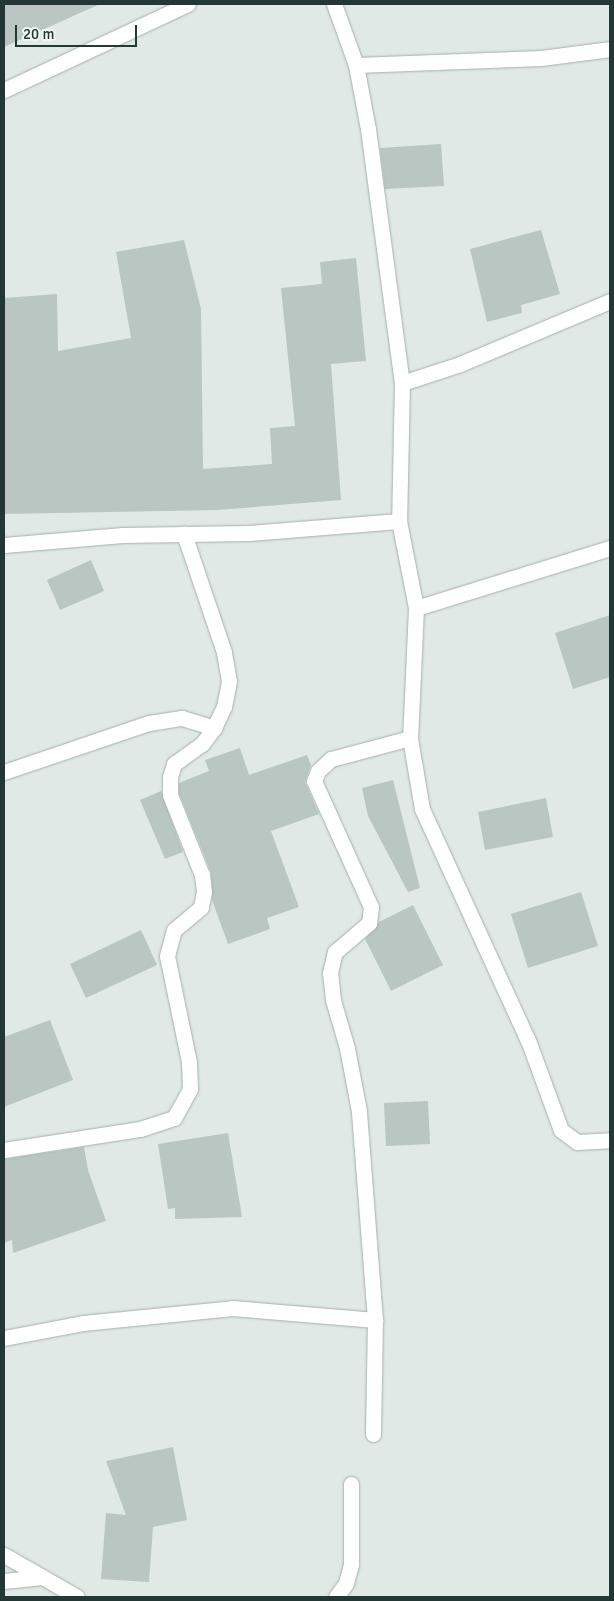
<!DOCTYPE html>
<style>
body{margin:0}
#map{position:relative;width:614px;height:1601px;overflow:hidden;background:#e0e9e6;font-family:Signika,sans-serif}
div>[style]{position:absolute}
.building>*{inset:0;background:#b9c6c2}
.roads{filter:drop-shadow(0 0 1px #a4b0ad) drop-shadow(0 0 1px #a4b0ad)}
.minor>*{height:15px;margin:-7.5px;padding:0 7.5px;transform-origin:7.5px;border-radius:7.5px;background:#fff}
span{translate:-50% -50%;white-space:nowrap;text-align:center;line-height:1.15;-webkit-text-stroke:4px #f0f6f4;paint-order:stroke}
.frame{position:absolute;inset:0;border:5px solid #233734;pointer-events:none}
.scale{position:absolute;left:15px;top:25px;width:122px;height:22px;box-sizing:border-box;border:2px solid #233734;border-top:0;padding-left:6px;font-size:15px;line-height:18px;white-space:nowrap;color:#233734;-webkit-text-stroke:4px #f0f6f4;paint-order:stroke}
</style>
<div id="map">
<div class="building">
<div style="clip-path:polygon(4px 4px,100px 4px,4px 47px)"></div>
<div style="clip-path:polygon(441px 144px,444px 186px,385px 189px,380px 148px)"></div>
<div style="clip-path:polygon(541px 230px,560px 294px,521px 305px,522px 313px,487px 322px,470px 249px)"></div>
<div style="clip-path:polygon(184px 240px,201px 309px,203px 469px,272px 464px,270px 428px,295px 426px,281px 288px,322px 284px,320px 262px,356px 258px,366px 361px,331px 364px,341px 500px,218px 510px,4px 514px,4px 298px,57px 294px,58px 351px,131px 338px,116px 252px)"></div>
<div style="clip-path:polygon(91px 560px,104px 591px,60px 610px,47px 580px)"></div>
<div style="clip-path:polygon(610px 615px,610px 677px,573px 689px,555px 633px)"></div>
<div style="clip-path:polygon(240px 748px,249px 775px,307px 755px,311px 765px,305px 782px,319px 814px,271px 831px,299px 907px,267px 918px,270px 929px,228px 944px,212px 900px,211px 872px,179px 793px,179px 783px,209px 771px,205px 760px)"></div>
<div style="clip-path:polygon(393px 780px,420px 888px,408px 892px,368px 816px,362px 788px)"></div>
<div style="clip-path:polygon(161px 791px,183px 852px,165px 859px,140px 800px)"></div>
<div style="clip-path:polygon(546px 798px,553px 837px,485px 850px,478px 812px)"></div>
<div style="clip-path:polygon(581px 892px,598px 946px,528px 968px,511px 914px)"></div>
<div style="clip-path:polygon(413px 905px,443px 965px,391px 991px,365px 939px,379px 922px)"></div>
<div style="clip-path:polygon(141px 930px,157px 965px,86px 998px,70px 964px)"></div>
<div style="clip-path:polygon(50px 1020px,73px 1080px,4px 1107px,4px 1037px)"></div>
<div style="clip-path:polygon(428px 1101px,430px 1144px,386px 1146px,384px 1103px)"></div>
<div style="clip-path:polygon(228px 1133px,242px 1217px,175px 1219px,175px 1208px,168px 1209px,158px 1144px)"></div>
<div style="clip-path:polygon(84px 1147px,88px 1170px,106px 1221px,13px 1253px,12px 1240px,4px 1243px,4px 1159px)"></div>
<div style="clip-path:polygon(173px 1447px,187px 1520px,153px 1527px,149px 1582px,101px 1579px,106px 1513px,126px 1515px,106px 1461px)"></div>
</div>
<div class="roads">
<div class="minor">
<div style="left:334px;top:4px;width:65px;rotate:70.2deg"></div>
<div style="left:356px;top:65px;width:65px;rotate:79.4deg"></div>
<div style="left:368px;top:129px;width:256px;rotate:82.4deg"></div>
<div style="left:402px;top:383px;width:138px;rotate:91.2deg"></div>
<div style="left:399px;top:521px;width:89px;rotate:78.9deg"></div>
<div style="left:416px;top:608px;width:130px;rotate:92.6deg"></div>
<div style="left:410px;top:738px;width:72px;rotate:80.4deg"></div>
<div style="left:422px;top:809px;width:254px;rotate:65.4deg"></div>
<div style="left:528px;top:1040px;width:96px;rotate:69.9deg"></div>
<div style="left:561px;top:1130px;width:20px;rotate:37deg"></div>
<div style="left:577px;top:1142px;width:33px;rotate:-3deg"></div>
<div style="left:356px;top:65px;width:185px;rotate:-2.2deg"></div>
<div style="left:541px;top:58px;width:70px;rotate:-7.4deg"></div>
<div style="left:4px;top:90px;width:203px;rotate:-25.1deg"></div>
<div style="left:402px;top:383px;width:61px;rotate:-18.1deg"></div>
<div style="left:460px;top:364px;width:163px;rotate:-22.8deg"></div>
<div style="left:4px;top:545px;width:119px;rotate:-4.8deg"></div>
<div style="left:123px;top:535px;width:126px;rotate:-0.9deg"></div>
<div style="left:249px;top:533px;width:150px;rotate:-4.6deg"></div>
<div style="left:416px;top:608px;width:203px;rotate:-17.2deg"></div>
<div style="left:4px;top:772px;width:153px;rotate:-18.7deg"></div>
<div style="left:149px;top:723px;width:33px;rotate:-9deg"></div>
<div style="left:182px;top:718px;width:34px;rotate:17deg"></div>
<div style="left:4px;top:1150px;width:138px;rotate:-8.8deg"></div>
<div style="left:140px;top:1129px;width:36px;rotate:-18deg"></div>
<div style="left:174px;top:1118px;width:33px;rotate:-61deg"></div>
<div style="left:190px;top:1089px;width:27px;rotate:-92deg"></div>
<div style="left:189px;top:1062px;width:108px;rotate:-101.7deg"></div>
<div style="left:167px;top:956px;width:27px;rotate:-75deg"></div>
<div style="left:174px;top:930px;width:35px;rotate:-40deg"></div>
<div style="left:201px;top:907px;width:16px;rotate:-79deg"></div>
<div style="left:204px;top:891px;width:16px;rotate:-97deg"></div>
<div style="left:202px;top:875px;width:86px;rotate:-111.8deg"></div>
<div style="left:170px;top:795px;width:18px;rotate:-90deg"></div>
<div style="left:170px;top:777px;width:14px;rotate:-73deg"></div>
<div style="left:174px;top:764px;width:34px;rotate:-36deg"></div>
<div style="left:202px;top:744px;width:20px;rotate:-53deg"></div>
<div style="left:214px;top:728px;width:23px;rotate:-65deg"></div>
<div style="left:224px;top:707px;width:26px;rotate:-79deg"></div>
<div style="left:229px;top:681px;width:29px;rotate:-100deg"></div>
<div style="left:224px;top:652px;width:125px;rotate:-108.7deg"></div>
<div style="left:4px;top:1338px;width:80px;rotate:-10.8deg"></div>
<div style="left:83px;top:1323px;width:150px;rotate:-5.7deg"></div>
<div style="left:232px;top:1308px;width:144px;rotate:4.8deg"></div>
<div style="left:373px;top:1434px;width:114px;rotate:-89deg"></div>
<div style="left:375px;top:1320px;width:210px;rotate:-94.4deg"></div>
<div style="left:359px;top:1111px;width:64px;rotate:-100.8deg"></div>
<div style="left:347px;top:1048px;width:50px;rotate:-106.3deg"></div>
<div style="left:333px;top:1000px;width:27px;rotate:-96deg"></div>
<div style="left:330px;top:973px;width:22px;rotate:-77deg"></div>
<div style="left:335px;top:952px;width:45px;rotate:-40.5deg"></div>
<div style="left:369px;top:923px;width:16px;rotate:-83deg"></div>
<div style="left:371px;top:907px;width:138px;rotate:-114.3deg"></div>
<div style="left:314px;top:781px;width:11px;rotate:-68deg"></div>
<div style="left:318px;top:771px;width:18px;rotate:-43deg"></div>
<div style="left:331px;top:759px;width:82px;rotate:-14.9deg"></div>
<div style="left:4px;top:1555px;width:84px;rotate:29.9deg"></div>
<div style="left:4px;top:1581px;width:38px;rotate:-6deg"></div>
<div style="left:336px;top:1597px;width:17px;rotate:-54deg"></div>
<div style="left:346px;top:1583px;width:20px;rotate:-75deg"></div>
<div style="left:351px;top:1564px;width:80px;rotate:-90deg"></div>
</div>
</div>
<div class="frame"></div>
<div class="scale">20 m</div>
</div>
